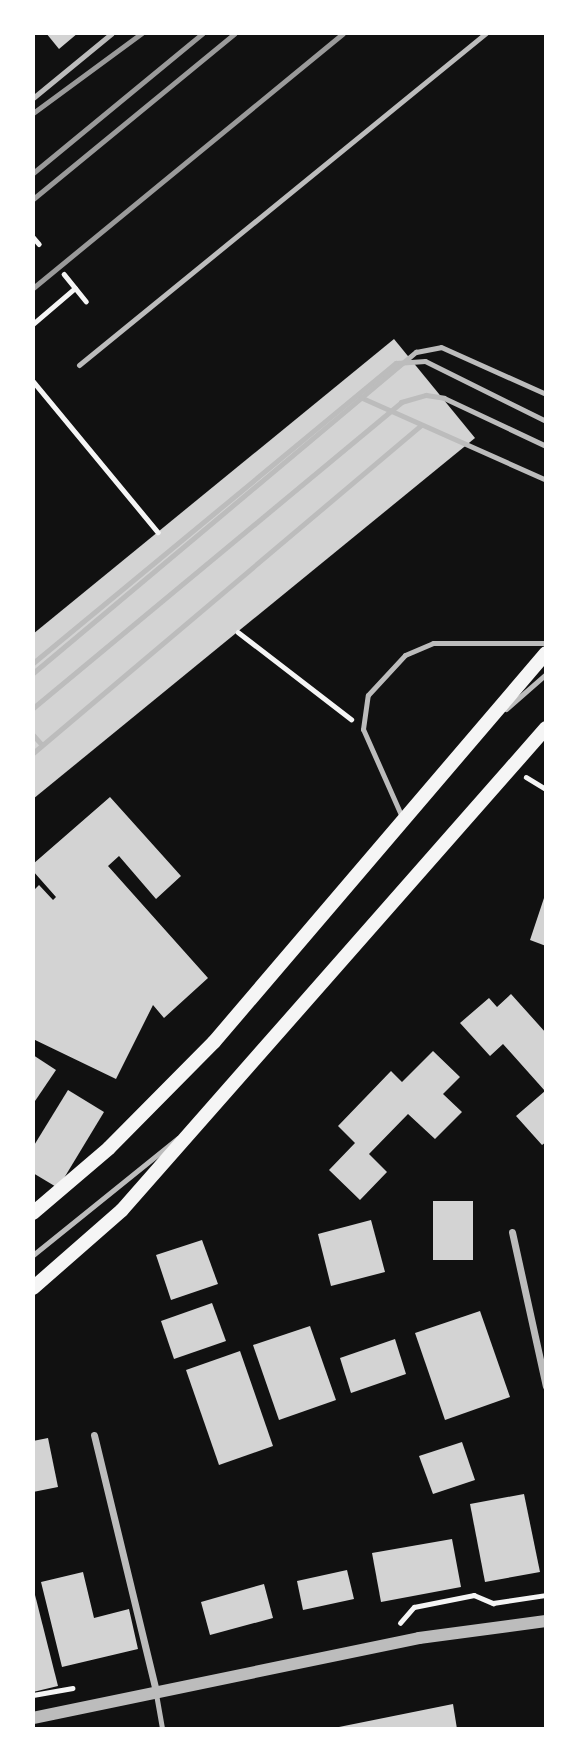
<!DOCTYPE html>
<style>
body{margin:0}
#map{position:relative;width:579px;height:1762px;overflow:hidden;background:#111;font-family:"Sofia Sans Condensed",sans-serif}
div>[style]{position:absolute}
.building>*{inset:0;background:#d3d3d3}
.path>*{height:4.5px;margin:-2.25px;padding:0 2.25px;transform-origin:2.25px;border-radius:2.25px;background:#f5f5f5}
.service>*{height:5px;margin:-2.5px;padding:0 2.5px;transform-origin:2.5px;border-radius:2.5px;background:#bcbcbc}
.minor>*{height:7px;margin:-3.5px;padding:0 3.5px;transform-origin:3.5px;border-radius:3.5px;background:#bcbcbc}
.tertiary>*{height:12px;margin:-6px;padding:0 6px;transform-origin:6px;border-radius:6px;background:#bcbcbc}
.secondary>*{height:14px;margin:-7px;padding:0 7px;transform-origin:7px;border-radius:7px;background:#f5f5f5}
.rail>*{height:5px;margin:-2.5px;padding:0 2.5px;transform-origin:2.5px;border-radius:2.5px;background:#9a9a9a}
span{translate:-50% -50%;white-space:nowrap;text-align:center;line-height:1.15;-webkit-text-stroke:5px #fff;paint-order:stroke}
.frame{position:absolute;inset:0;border:35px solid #fff;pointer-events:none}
</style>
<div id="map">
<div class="building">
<div style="clip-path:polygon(46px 33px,78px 33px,59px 49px)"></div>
<div style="clip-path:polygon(394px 339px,475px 438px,33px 799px,33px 634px)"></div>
<div style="clip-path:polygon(110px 797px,181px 876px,156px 899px,119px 856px,108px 866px,208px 978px,164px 1018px,153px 1005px,116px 1079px,33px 1039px,33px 891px,39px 885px,53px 900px,56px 897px,33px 871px,33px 864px)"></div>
<div style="clip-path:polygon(545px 895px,546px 895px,546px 946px,530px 940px)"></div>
<div style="clip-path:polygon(511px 994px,546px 1033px,546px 1142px,542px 1145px,516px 1116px,545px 1091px,503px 1044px,490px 1056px,460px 1023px,489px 998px,497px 1007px)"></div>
<div style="clip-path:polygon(433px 1051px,460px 1077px,443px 1094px,462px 1112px,435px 1139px,408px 1114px,369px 1154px,387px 1172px,360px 1200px,329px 1170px,355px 1143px,338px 1126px,391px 1071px,402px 1082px)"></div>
<div style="clip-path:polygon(33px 1055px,56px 1070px,33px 1104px)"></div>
<div style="clip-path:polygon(68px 1090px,104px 1112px,58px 1188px,33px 1173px,33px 1147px)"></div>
<div style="clip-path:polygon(433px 1201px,473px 1201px,473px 1260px,433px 1260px)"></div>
<div style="clip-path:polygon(371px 1220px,385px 1272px,331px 1286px,318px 1234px)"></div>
<div style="clip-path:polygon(202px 1240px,218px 1284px,171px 1300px,156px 1255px)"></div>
<div style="clip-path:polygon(212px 1303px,226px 1341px,174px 1359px,161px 1321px)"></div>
<div style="clip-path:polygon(480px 1311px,510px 1397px,445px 1420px,415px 1333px)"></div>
<div style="clip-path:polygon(310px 1326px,336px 1400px,279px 1420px,253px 1345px)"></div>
<div style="clip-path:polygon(395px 1339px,406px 1374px,351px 1393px,340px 1358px)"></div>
<div style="clip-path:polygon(240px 1351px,273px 1446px,219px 1465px,186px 1370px)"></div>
<div style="clip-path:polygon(48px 1438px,58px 1487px,33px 1492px,33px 1441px)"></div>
<div style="clip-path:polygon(462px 1442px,475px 1480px,433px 1494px,419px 1456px)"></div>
<div style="clip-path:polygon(524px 1494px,540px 1572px,485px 1582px,470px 1504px)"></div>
<div style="clip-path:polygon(452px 1539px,461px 1587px,381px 1602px,372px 1553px)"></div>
<div style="clip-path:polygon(347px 1570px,354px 1599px,303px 1610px,297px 1581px)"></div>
<div style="clip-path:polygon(83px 1572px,94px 1618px,129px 1609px,138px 1649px,62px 1667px,41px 1582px)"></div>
<div style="clip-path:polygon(264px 1584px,273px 1618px,210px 1635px,201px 1602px)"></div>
<div style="clip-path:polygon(33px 1587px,58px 1686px,33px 1692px)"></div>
<div style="clip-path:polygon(453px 1704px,457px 1729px,335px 1729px,334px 1728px)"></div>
</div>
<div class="path">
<div style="left:33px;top:237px;width:9px;rotate:49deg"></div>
<div style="left:64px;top:274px;width:35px;rotate:51deg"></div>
<div style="left:33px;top:324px;width:55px;rotate:-40.6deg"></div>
<div style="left:33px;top:381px;width:196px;rotate:50.4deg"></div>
<div style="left:238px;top:632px;width:143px;rotate:37.6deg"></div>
<div style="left:526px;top:777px;width:23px;rotate:31deg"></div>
<div style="left:400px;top:1623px;width:21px;rotate:-49deg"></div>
<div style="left:414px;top:1607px;width:61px;rotate:-11.3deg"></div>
<div style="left:474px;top:1595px;width:21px;rotate:23deg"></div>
<div style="left:493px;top:1603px;width:54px;rotate:-8.6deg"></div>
<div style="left:33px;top:1695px;width:40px;rotate:-10deg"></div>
</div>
<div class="service">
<div style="left:33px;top:98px;width:102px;rotate:-39.4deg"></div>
<div style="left:79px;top:365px;width:525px;rotate:-39.2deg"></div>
<div style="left:360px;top:397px;width:204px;rotate:24deg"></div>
<div style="left:33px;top:663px;width:471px;rotate:-39.6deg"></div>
<div style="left:396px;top:363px;width:29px;rotate:-4deg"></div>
<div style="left:425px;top:361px;width:135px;rotate:26.4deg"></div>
<div style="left:33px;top:673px;width:500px;rotate:-40deg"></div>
<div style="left:416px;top:352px;width:25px;rotate:-11deg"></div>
<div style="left:441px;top:347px;width:115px;rotate:24.1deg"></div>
<div style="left:33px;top:708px;width:479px;rotate:-39.7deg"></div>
<div style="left:401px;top:402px;width:26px;rotate:-16deg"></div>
<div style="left:426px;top:395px;width:18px;rotate:9deg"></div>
<div style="left:444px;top:398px;width:113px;rotate:25.2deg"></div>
<div style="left:506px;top:709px;width:53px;rotate:-41.2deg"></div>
<div style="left:33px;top:735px;width:13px;rotate:48deg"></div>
<div style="left:33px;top:753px;width:508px;rotate:-40.21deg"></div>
<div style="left:402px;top:817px;width:96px;rotate:-113.9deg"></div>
<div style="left:363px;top:729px;width:34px;rotate:-82deg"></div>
<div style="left:368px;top:695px;width:54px;rotate:-47.2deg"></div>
<div style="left:405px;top:655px;width:30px;rotate:-23deg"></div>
<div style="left:433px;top:643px;width:113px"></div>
<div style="left:33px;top:1255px;width:186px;rotate:-38.9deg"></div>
<div style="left:156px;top:1694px;width:36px;rotate:80deg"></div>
</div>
<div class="minor">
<div style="left:512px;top:1232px;width:158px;rotate:77.6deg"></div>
<div style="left:94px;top:1435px;width:263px;rotate:76.4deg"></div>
</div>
<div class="tertiary">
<div style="left:33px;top:1718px;width:394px;rotate:-11.7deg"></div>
<div style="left:419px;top:1638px;width:128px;rotate:-7.6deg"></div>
</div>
<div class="secondary">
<div style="left:33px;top:1213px;width:100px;rotate:-40.5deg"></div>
<div style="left:109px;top:1148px;width:149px;rotate:-45.3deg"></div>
<div style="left:214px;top:1042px;width:511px;rotate:-49.52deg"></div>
<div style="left:33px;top:1288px;width:118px;rotate:-41.2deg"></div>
<div style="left:122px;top:1210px;width:642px;rotate:-48.66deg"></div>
</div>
<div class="rail">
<div style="left:33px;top:113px;width:135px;rotate:-36.3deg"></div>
<div style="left:33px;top:173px;width:220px;rotate:-39.5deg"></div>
<div style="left:33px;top:199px;width:261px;rotate:-39.4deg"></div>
<div style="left:33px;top:288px;width:401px;rotate:-39.4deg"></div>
</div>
<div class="frame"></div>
</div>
